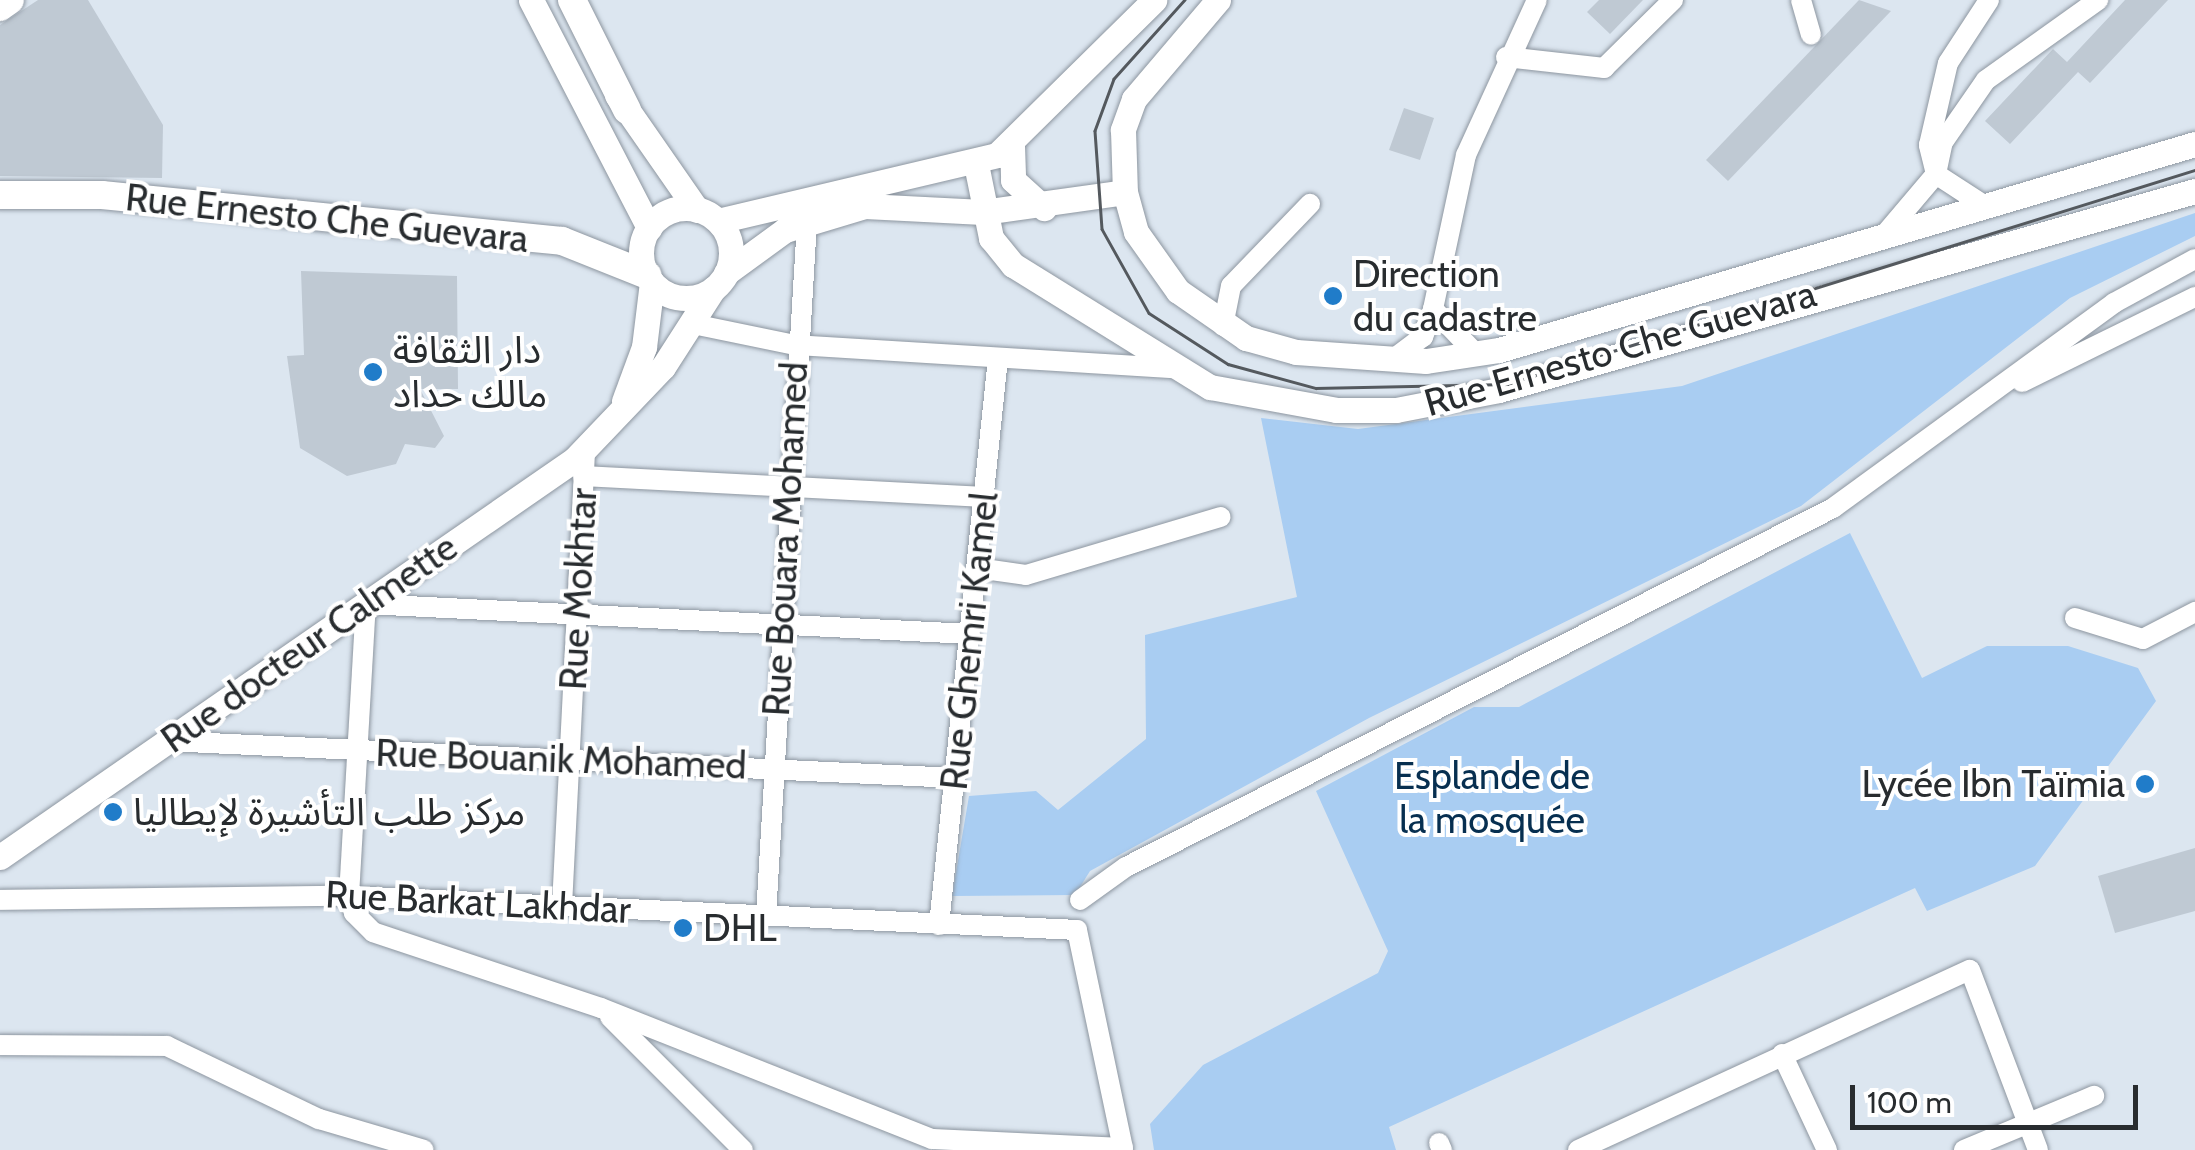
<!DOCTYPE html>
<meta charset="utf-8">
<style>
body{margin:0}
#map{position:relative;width:2195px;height:1150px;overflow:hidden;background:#dce6f0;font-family:Cabin,"Noto Sans Arabic",sans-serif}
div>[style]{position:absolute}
.green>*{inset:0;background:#a9cdf2}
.building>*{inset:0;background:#bfc9d3}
.roads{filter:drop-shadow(0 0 2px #8d96a0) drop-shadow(0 0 2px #8d96a0)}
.minor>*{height:20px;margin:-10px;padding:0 10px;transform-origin:10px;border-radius:10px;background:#fff}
.major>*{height:25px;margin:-12.5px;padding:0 12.5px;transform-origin:12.5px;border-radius:12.5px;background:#fff}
.major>.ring{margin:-12.5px;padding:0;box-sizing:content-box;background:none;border:25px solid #fff;border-radius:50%}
.highway>*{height:28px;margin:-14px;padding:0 14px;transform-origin:14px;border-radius:14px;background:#fff}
.tram>*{height:2.5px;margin:-1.25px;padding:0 1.25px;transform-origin:1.25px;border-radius:1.25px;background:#54595e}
.dots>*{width:28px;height:28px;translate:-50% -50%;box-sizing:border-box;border:5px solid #fff;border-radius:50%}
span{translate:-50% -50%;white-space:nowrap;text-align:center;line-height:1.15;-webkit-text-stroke:8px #fff;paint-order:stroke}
.street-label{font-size:38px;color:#282c2f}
.poi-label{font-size:38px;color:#282c2f}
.left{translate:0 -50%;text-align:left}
.right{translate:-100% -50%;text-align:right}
.park-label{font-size:38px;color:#072f50}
.scale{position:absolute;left:1850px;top:1085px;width:288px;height:45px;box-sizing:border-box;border:5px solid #282c2f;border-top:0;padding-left:12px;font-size:30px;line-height:35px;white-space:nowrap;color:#282c2f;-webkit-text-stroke:8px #fff;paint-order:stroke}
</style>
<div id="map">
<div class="green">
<div style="clip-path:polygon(2195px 213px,2195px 236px,2070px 298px,1801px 506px,1369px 718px,1090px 871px,1075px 895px,952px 896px,969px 796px,1036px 791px,1058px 810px,1146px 739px,1145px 635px,1297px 597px,1261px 418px,1358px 429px,1682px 386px)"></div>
<div style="clip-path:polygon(1850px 533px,1922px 678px,1987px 646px,2068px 646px,2138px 668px,2156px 701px,2035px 866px,1927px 911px,1915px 888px,1389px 1127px,1396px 1150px,1154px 1150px,1150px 1124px,1203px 1065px,1378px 973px,1388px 951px,1316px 791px,1474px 707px,1519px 707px)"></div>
</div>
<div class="building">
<div style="clip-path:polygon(38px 0,88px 0,163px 125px,162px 178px,0 176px,0 25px)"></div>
<div style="clip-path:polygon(1599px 0,1643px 0,1610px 34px,1587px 12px)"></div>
<div style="clip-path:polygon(1859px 0,1891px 11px,1728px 181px,1706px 160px)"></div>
<div style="clip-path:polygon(2125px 0,2168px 0,2090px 83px,2078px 72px,2010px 144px,1985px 121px,2053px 49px,2067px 62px)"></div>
<div style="clip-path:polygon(1404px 108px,1434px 118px,1420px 160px,1389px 150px)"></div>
<div style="clip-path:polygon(301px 271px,457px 276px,458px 389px,420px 389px,444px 436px,435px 448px,405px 444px,396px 464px,347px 476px,300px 448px,287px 356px,304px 355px)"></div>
<div style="clip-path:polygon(2195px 848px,2195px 911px,2115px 933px,2098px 876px)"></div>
</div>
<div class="roads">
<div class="minor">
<div style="left:1801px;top:0;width:36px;rotate:74deg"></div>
<div style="left:1506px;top:57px;width:99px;rotate:6.4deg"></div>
<div style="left:1604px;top:68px;width:97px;rotate:-44.6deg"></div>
<div style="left:1985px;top:206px;width:59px;rotate:-146.9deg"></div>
<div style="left:1936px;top:174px;width:30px;rotate:-104deg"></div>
<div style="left:1929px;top:145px;width:84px;rotate:-77deg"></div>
<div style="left:1948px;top:63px;width:75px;rotate:-56.9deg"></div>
<div style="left:1886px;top:233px;width:77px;rotate:-49.7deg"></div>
<div style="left:1936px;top:174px;width:33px;rotate:-78deg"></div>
<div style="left:1943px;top:142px;width:75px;rotate:-55.3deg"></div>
<div style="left:1986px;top:80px;width:138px;rotate:-35.5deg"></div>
<div style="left:1433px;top:309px;width:157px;rotate:-77.9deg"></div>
<div style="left:1466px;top:155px;width:170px;rotate:-65.4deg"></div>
<div style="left:693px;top:324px;width:104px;rotate:11.6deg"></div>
<div style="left:795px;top:345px;width:378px;rotate:3.5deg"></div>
<div style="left:1223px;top:326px;width:41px;rotate:-78.7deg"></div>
<div style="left:1231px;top:286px;width:114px;rotate:-46.1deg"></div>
<div style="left:1392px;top:360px;width:39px;rotate:-37deg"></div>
<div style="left:1423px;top:337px;width:30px;rotate:-70deg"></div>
<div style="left:1433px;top:309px;width:64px;rotate:46.3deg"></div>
<div style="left:2022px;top:382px;width:193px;rotate:-26.2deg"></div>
<div style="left:583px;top:476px;width:402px;rotate:3deg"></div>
<div style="left:977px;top:568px;width:49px;rotate:8.1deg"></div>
<div style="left:1026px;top:575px;width:203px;rotate:-16.6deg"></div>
<div style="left:2075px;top:618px;width:71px;rotate:17.2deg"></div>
<div style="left:2143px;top:639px;width:59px;rotate:-27.4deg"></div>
<div style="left:166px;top:741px;width:790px;rotate:2.68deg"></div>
<div style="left:0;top:900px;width:349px;rotate:-0.7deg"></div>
<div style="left:349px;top:896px;width:729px;rotate:2.67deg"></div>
<div style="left:1077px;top:930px;width:223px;rotate:78.1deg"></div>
<div style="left:1123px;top:1148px;width:191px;rotate:-177.3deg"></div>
<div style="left:932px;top:1139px;width:356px;rotate:-158.4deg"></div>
<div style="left:601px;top:1008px;width:240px;rotate:-161.6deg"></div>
<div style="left:373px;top:932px;width:27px;rotate:-135deg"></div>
<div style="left:354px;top:913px;width:18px;rotate:-106deg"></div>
<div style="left:349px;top:896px;width:292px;rotate:-86.7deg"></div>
<div style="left:366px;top:604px;width:605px;rotate:2.84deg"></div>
<div style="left:1080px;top:900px;width:57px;rotate:-35.7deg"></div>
<div style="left:1126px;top:867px;width:793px;rotate:-26.92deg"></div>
<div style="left:1833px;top:508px;width:348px;rotate:-36.1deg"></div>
<div style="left:2114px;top:303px;width:92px;rotate:-28.5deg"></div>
<div style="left:562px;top:906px;width:455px;rotate:-87.1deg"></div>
<div style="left:766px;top:916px;width:695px;rotate:-86.62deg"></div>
<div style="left:939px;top:925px;width:570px;rotate:-84.06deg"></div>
<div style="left:610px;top:1017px;width:188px;rotate:45deg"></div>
<div style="left:0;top:1045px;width:167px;rotate:0.3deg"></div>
<div style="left:167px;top:1046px;width:169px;rotate:25.7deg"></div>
<div style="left:319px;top:1119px;width:109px;rotate:16.4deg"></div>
<div style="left:1782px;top:1054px;width:106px;rotate:64.9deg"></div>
<div style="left:1439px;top:1143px;width:8px;rotate:67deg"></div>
<div style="left:1578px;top:1150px;width:431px;rotate:-24.7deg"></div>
<div style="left:1970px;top:970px;width:192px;rotate:69.3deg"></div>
<div style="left:1964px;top:1150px;width:141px;rotate:-22.6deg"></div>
</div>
<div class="major">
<div style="left:531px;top:0;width:257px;rotate:62.6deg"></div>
<div style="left:1218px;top:0;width:130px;rotate:130.3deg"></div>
<div style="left:1134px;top:99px;width:33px;rotate:110deg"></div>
<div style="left:1123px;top:130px;width:62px;rotate:88.2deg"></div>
<div style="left:1125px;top:192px;width:41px;rotate:74.6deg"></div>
<div style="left:1136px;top:232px;width:72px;rotate:54.6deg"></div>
<div style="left:1178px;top:291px;width:83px;rotate:34.7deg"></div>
<div style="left:1246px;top:338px;width:52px;rotate:15.6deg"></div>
<div style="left:1296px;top:352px;width:130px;rotate:4deg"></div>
<div style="left:1426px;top:361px;width:74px;rotate:-8.6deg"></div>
<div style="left:1499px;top:350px;width:726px;rotate:-16.49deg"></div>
<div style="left:617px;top:95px;width:140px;rotate:55.2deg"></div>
<div style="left:1012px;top:146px;width:34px;rotate:88deg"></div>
<div style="left:1013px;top:180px;width:42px;rotate:42.1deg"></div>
<div style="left:976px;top:164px;width:76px;rotate:78.5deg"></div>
<div style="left:991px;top:238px;width:35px;rotate:51deg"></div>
<div style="left:1013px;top:265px;width:232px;rotate:31.8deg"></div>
<div style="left:1210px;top:387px;width:128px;rotate:10.3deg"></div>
<div style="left:1336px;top:410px;width:60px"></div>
<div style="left:1396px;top:410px;width:105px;rotate:-11deg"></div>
<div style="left:1499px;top:390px;width:724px;rotate:-15.96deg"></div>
<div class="ring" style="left:641px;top:208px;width:65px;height:65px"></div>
<div style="left:718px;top:221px;width:287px;rotate:-13.3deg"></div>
<div style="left:997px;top:155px;width:221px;rotate:-44.6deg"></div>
<div style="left:726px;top:273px;width:73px;rotate:-36.1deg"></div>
<div style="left:785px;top:230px;width:84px;rotate:-16.7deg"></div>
<div style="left:865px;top:206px;width:118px;rotate:2.9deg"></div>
<div style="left:983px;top:212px;width:143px;rotate:-8deg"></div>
<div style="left:624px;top:401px;width:58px;rotate:-69.7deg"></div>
<div style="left:644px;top:347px;width:65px;rotate:-83deg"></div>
<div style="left:0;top:857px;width:699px;rotate:-34.69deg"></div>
<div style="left:575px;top:459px;width:127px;rotate:-46.3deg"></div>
<div style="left:663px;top:367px;width:93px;rotate:-57.3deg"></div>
</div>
<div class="highway">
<div style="left:572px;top:0;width:123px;rotate:63.4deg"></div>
<div style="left:0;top:7px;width:12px;rotate:-35deg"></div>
<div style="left:0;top:195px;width:102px"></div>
<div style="left:102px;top:195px;width:462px;rotate:5.7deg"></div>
<div style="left:562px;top:241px;width:92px;rotate:21.8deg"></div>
</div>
</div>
<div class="tram">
<div style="left:1185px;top:0;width:106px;rotate:131.9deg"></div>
<div style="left:1114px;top:79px;width:55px;rotate:110.1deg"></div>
<div style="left:1095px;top:131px;width:98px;rotate:85.9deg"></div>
<div style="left:1102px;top:229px;width:96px;rotate:60.8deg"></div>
<div style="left:1149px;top:313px;width:94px;rotate:32.8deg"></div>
<div style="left:1228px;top:364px;width:91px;rotate:15.3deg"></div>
<div style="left:1316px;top:388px;width:191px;rotate:-1.2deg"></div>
<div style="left:1507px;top:384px;width:721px;rotate:-17.28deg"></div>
</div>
<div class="dots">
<div style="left:1333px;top:296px;background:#207cc9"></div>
<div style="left:373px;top:372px;background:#207cc9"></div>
<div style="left:2145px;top:784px;background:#207cc9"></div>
<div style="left:113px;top:812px;background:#207cc9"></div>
<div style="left:683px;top:928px;background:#207cc9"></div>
</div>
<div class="street-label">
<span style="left:327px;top:218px;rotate:6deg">Rue Ernesto Che Guevara</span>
<span style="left:1620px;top:348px;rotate:-16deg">Rue Ernesto Che Guevara</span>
<span style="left:785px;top:539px;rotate:-87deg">Rue Bouara Mohamed</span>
<span style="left:578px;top:589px;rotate:-87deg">Rue Mokhtar</span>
<span style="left:969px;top:641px;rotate:-84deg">Rue Ghemri Kamel</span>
<span style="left:309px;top:643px;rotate:-35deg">Rue docteur Calmette</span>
<span style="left:561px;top:759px;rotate:2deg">Rue Bouanik Mohamed</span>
<span style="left:478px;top:902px;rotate:3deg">Rue Barkat Lakhdar</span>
</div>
<div class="poi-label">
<span class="left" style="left:1353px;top:296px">Direction<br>du cadastre</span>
<span class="left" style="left:393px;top:372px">دار الثقافة<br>مالك حداد</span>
<span class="right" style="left:2125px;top:784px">Lycée Ibn Taïmia</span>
<span class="left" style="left:133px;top:812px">مركز طلب التأشيرة لإيطاليا</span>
<span class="left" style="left:703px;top:928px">DHL</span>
</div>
<div class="park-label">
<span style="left:1492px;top:798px">Esplande de<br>la mosquée</span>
</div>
<div class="scale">100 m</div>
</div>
